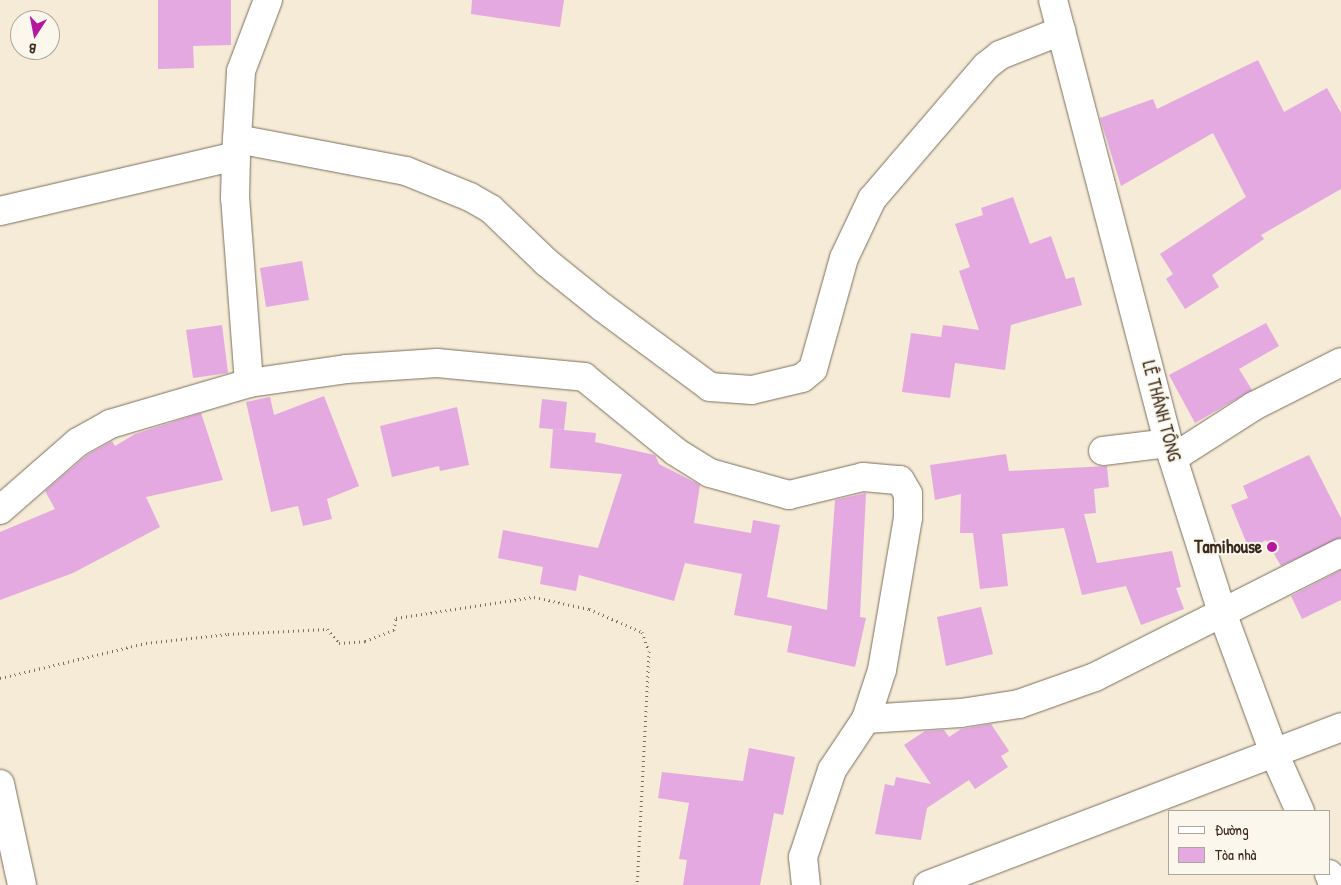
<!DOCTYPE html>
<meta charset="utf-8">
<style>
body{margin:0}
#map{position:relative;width:1341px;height:885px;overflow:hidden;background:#f5ebd6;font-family:"Patrick Hand",sans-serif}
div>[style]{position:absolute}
.building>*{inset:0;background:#e4a9e0}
.path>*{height:3px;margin-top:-1.5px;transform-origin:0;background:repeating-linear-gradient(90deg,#7c6e5e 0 1px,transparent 0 5px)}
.roads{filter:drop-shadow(0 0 1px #7c6e5e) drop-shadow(0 0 1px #7c6e5e)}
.minor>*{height:28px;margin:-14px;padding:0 14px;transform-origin:14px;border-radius:14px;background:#fff}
.dots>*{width:14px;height:14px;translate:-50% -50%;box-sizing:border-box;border:2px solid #fbf7ec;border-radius:50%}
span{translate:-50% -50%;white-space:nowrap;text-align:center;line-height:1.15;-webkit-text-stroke:4px #fbf7ec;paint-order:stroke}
.street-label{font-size:18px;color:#3b2a1e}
.poi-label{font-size:18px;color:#3b2a1e;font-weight:700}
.right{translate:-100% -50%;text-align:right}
.legend{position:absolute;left:1168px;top:810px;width:162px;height:65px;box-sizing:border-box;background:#fbf7ec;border:1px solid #aea59a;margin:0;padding:6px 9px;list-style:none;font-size:15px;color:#3b2a1e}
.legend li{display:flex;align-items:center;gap:10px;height:25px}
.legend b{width:25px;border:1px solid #aea59a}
.north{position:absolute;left:10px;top:10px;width:50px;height:50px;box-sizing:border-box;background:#fbf7ec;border:1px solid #aea59a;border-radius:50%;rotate:191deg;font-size:14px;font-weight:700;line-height:20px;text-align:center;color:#3b2a1e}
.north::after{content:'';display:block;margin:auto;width:18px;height:22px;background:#b5179e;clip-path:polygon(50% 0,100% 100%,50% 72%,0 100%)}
</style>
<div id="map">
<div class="building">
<div style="clip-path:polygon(158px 0,231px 0,231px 45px,193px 46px,194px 68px,158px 69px)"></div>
<div style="clip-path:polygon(472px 0,564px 0,560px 27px,471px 14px)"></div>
<div style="clip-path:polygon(1258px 60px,1284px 112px,1327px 88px,1341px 113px,1341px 189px,1261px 235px,1264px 239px,1212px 275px,1219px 287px,1185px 309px,1166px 279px,1173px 274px,1160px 254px,1246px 197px,1213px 133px,1121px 186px,1100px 118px,1153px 99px,1157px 109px)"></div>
<div style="clip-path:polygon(1013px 197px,1030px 244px,1051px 236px,1066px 279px,1074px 277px,1082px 305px,1011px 325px,1005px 370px,955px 363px,950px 398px,902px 392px,911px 333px,941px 337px,943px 325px,979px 330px,959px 271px,970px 267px,955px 224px,983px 215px,981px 208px)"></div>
<div style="clip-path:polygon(302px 261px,309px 300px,266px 307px,260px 268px)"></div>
<div style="clip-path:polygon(1266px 323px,1279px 346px,1239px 369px,1252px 390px,1195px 423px,1169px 375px)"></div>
<div style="clip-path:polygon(222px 325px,228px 373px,193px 378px,186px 330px)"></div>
<div style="clip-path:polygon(324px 396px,359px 486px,327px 499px,332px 519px,303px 526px,298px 506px,271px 512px,246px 402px,270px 397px,274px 415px)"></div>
<div style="clip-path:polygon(542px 399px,567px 402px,564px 430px,539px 428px)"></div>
<div style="clip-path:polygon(457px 407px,469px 465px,440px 471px,439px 466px,392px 477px,380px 426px)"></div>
<div style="clip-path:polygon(201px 413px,223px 480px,146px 497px,160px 527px,73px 573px,0 600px,0 532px,55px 509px,45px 491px,87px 455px,112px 441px,115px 446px,135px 434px)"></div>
<div style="clip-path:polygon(553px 429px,596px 433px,595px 442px,655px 455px,659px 464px,700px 485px,694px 523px,751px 533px,753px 520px,780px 525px,767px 597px,827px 610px,835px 500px,866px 493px,860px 617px,866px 618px,855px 667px,787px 652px,792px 626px,734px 615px,742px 574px,685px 563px,674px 601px,579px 575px,576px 591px,540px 584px,543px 567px,498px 558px,503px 530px,598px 548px,622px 474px,550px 468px)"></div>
<div style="clip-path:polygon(1006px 454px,1009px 471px,1107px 466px,1109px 487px,1094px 489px,1096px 513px,1084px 514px,1097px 563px,1172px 551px,1181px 587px,1176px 588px,1184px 609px,1141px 625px,1126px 586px,1082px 595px,1064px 528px,1002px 534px,1008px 586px,980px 589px,973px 533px,960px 533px,961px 494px,935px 500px,930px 465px)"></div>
<div style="clip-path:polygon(1309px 455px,1341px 518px,1341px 538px,1281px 566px,1266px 540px,1249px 549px,1231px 505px,1248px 498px,1243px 486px)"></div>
<div style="clip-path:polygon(1341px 570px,1341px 600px,1302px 619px,1291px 596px)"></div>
<div style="clip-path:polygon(981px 607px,993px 654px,946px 666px,937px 617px)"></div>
<div style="clip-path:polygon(991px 724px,1009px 751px,1001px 756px,1008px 767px,975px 789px,969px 780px,927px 808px,921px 840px,875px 834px,885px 784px,894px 786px,896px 777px,931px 784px,904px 745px,925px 731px,944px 730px,949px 737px,961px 729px)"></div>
<div style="clip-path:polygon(749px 748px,795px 757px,783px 815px,774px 813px,760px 885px,683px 885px,687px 860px,679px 859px,689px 803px,658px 798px,662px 772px,743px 781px)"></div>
</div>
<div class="path">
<div style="left:0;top:678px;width:150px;rotate:-13.5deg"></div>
<div style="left:146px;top:643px;width:82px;rotate:-6.3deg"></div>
<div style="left:228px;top:634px;width:99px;rotate:-2.9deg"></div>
<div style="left:327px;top:629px;width:18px;rotate:49deg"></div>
<div style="left:339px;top:643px;width:26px;rotate:-4deg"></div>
<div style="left:365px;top:641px;width:31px;rotate:-21deg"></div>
<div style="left:394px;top:630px;width:12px;rotate:-81deg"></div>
<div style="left:396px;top:618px;width:140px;rotate:-8.7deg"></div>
<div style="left:534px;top:597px;width:56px;rotate:12.3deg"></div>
<div style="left:589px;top:609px;width:58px;rotate:23.5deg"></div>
<div style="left:642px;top:632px;width:20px;rotate:70deg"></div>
<div style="left:649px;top:651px;width:234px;rotate:92.9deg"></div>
</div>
<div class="roads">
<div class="minor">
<div style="left:1053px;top:0;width:458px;rotate:75.4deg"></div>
<div style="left:1168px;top:443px;width:181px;rotate:72.3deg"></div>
<div style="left:1223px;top:615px;width:147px;rotate:69.7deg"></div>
<div style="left:1274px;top:753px;width:64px;rotate:65.9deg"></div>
<div style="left:237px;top:139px;width:172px;rotate:10.7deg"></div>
<div style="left:406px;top:171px;width:69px;rotate:22.1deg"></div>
<div style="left:470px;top:197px;width:24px;rotate:30deg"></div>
<div style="left:491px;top:209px;width:76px;rotate:43.9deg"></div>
<div style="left:546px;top:262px;width:72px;rotate:38.8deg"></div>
<div style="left:602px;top:307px;width:134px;rotate:36.5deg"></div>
<div style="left:710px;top:387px;width:42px;rotate:4.1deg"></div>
<div style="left:752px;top:390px;width:51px;rotate:-13.5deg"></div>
<div style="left:802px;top:378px;width:14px;rotate:-39deg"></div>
<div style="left:813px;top:369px;width:115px;rotate:-74.4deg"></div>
<div style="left:844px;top:258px;width:65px;rotate:-64.6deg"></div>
<div style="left:872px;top:199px;width:175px;rotate:-49.4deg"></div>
<div style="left:986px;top:66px;width:18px;rotate:-38deg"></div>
<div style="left:1000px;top:55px;width:66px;rotate:-21.5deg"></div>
<div style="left:0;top:211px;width:242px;rotate:-13.1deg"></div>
<div style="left:249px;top:383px;width:186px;rotate:-94.3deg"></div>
<div style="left:235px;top:198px;width:42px;rotate:-88.6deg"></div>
<div style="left:236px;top:156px;width:85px;rotate:-86.6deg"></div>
<div style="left:241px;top:71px;width:76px;rotate:-69.2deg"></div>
<div style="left:1103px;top:451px;width:65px;rotate:-7deg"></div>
<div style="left:1173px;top:458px;width:96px;rotate:-32.7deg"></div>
<div style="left:1254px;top:406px;width:97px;rotate:-26.8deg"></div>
<div style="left:0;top:510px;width:103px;rotate:-41.1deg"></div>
<div style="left:78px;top:442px;width:37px;rotate:-29deg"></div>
<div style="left:110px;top:424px;width:145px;rotate:-16.4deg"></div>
<div style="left:249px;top:383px;width:98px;rotate:-8.2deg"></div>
<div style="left:346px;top:369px;width:91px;rotate:-3.8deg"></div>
<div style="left:437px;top:363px;width:148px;rotate:5.4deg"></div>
<div style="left:584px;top:377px;width:119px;rotate:39.2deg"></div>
<div style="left:676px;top:452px;width:40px;rotate:32deg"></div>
<div style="left:710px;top:473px;width:82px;rotate:15.6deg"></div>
<div style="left:789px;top:495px;width:76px;rotate:-13.7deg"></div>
<div style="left:863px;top:477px;width:37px;rotate:5deg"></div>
<div style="left:900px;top:480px;width:16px;rotate:60deg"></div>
<div style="left:908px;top:494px;width:24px;rotate:90deg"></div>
<div style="left:908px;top:518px;width:154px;rotate:99.7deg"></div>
<div style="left:882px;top:670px;width:52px;rotate:108.1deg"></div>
<div style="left:866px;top:719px;width:61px;rotate:123.7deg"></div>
<div style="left:832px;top:770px;width:92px;rotate:108.4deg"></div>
<div style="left:803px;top:857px;width:28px;rotate:84deg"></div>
<div style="left:866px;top:719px;width:95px;rotate:-3.6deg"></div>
<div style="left:961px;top:713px;width:59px;rotate:-8.8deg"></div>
<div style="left:1019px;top:704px;width:81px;rotate:-19.6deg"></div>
<div style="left:1095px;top:677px;width:275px;rotate:-26.8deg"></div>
<div style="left:0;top:784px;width:103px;rotate:77.7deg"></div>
<div style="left:1329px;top:874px;width:12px;rotate:66deg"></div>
<div style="left:928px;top:885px;width:442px;rotate:-20.9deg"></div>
</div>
</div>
<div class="dots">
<div style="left:1272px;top:547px;background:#b5179e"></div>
</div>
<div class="street-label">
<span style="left:1161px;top:411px;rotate:75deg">LÊ THÁNH TÔNG</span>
</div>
<div class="poi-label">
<span class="right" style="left:1262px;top:547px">Tamihouse</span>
</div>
<ul class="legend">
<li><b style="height:6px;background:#fff"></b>Đường</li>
<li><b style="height:14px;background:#e4a9e0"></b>Tòa nhà</li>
</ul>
<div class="north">B</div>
</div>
